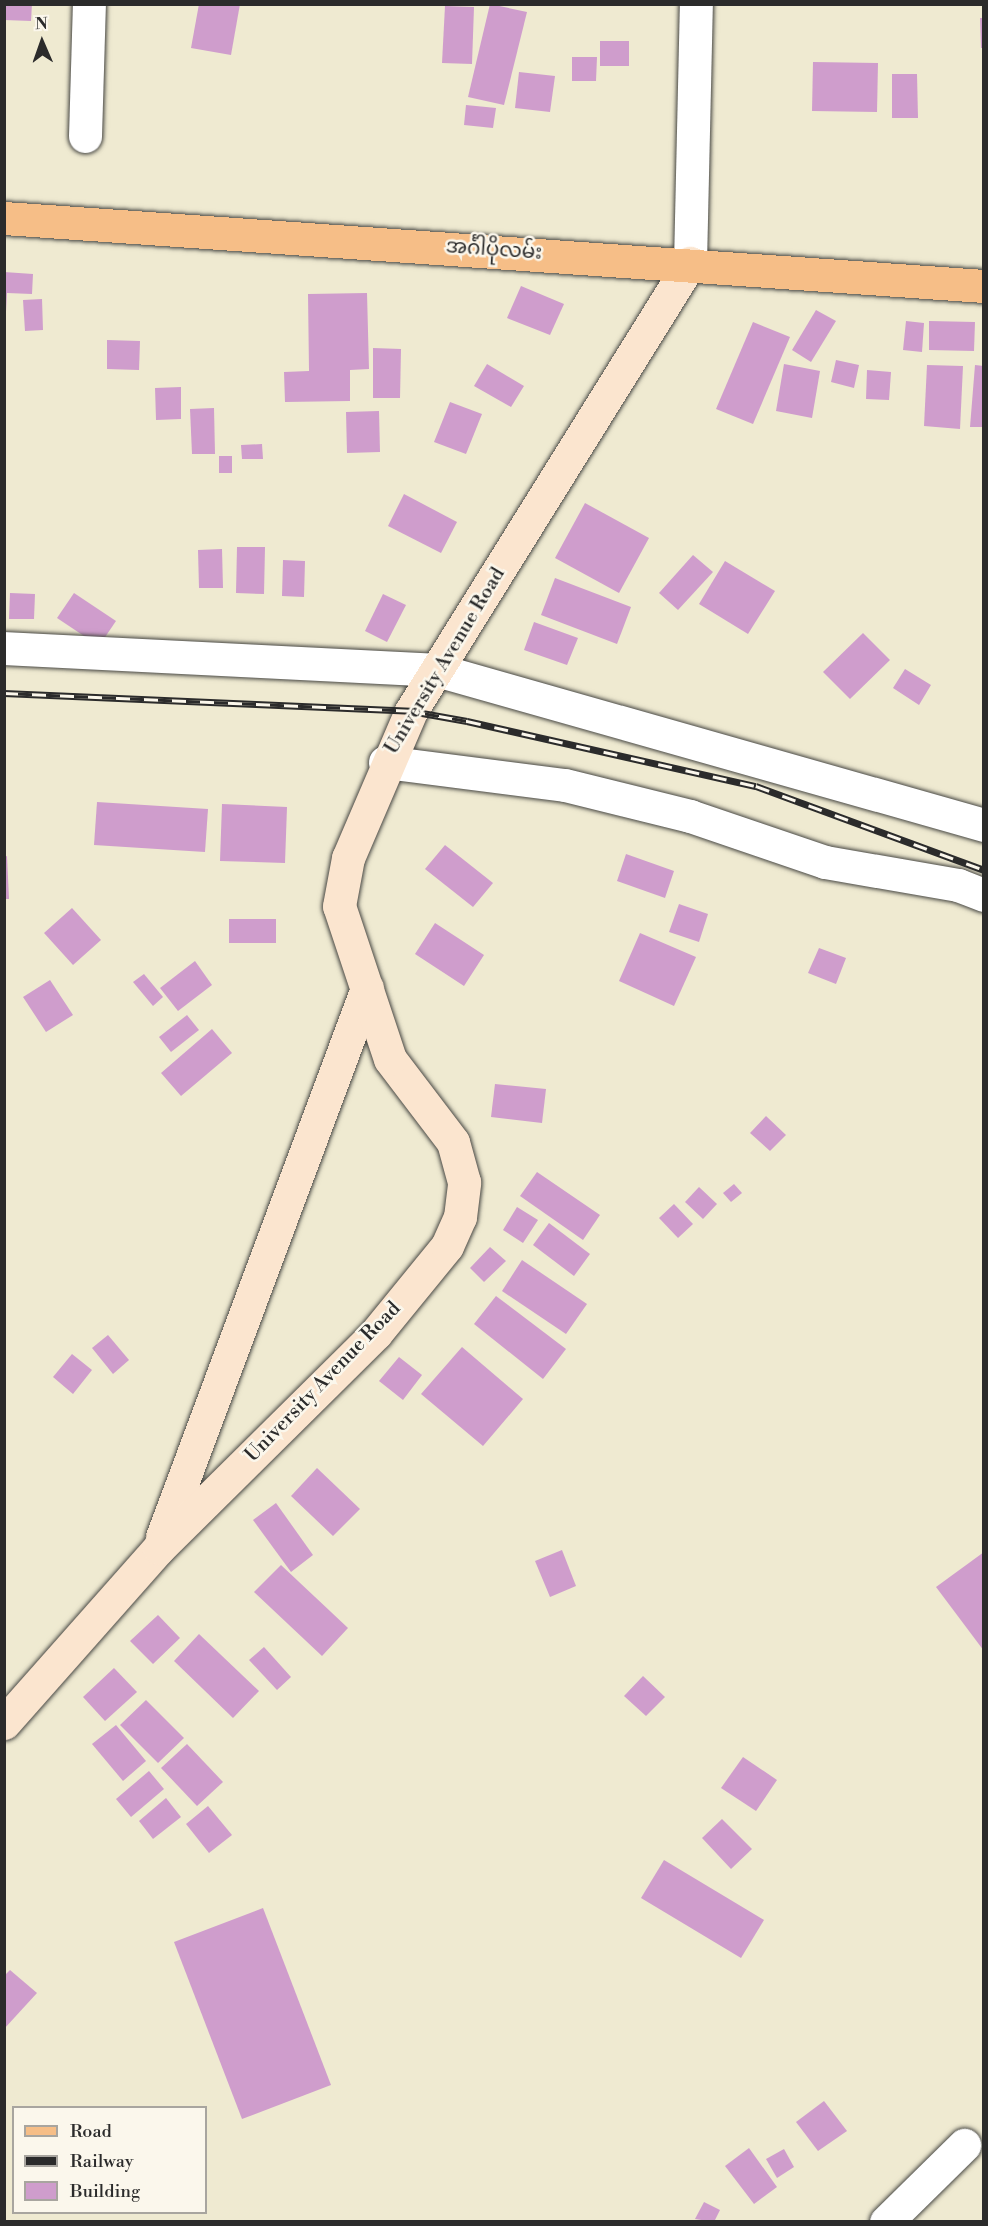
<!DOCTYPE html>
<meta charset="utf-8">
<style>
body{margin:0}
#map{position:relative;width:988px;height:2226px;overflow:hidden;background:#efead1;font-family:"Libre Bodoni","Noto Sans Myanmar",serif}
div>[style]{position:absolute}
.building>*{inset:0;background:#cf9dcc}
.roads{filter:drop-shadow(0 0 2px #484844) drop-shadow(0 0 2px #484844)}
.street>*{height:33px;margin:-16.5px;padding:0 16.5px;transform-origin:16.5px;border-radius:16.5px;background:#fff}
.secondary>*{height:33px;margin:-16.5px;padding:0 16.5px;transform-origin:16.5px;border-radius:16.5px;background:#fbe5cf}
.primary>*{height:33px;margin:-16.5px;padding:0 16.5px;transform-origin:16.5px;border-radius:16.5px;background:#f6be87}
.rail>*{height:7px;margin-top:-3.5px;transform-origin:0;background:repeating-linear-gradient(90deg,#fbf7ec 0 14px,#2b2b2b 0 28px);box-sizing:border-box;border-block:2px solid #2b2b2b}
span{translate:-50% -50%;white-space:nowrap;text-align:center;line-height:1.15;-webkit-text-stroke:5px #fbf7ec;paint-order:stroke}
.street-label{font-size:20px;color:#2b2b2b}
.frame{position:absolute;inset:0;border:6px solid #2b2b2b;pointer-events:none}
.legend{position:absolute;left:12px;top:2106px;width:195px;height:108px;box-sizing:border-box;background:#fbf7ec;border:2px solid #a8a59f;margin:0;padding:8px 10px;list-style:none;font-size:18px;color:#2b2b2b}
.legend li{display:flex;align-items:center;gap:12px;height:30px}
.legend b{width:30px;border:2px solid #a8a59f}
.north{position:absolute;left:12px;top:12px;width:60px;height:60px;-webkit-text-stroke:4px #fbf7ec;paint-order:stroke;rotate:358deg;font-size:16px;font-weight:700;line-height:24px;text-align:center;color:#2b2b2b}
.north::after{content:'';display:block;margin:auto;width:21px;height:27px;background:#2b2b2b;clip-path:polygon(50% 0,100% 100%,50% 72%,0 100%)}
</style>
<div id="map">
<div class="building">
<div style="clip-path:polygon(4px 4px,32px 4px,31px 21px,4px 20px)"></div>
<div style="clip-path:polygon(199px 4px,240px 4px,231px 55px,191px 48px)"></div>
<div style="clip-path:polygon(490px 4px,527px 12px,504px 105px,468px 97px)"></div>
<div style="clip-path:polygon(445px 6px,474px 7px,472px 64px,442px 63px)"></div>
<div style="clip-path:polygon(980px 18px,984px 18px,984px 48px,981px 48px)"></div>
<div style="clip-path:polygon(600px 41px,629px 41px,629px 66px,600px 66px)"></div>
<div style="clip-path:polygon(572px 57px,597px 57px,596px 81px,572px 81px)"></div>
<div style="clip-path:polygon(813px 62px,878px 63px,877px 112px,812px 111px)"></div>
<div style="clip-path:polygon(519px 72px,555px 76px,550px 112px,515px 108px)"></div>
<div style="clip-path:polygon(892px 74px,917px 74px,918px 118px,892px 118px)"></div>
<div style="clip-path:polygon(466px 105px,496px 108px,493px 128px,464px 125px)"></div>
<div style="clip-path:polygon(4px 272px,33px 274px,32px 294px,7px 293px,6px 312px)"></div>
<div style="clip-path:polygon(521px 286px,564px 304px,550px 335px,507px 318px)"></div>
<div style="clip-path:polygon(367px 293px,369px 369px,350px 370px,350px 401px,285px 402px,284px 372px,309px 371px,308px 294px)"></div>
<div style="clip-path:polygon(42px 299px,43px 330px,25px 331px,23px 300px)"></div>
<div style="clip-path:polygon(816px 310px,836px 321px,811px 362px,792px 350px)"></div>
<div style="clip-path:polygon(906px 321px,924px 323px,922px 352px,903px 350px)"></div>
<div style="clip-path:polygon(929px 321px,975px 322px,974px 351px,929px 350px)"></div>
<div style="clip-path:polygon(753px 322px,790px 337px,753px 424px,716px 409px)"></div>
<div style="clip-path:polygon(107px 340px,140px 341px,139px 370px,107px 369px)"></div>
<div style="clip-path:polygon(373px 348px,401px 349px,400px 398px,373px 398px)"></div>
<div style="clip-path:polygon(836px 360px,859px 365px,854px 388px,831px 382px)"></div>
<div style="clip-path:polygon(487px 364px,524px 386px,511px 407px,474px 386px)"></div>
<div style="clip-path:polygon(784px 364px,820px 371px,812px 418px,776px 411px)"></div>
<div style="clip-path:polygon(927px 365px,963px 366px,960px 429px,924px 426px)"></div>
<div style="clip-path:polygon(975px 365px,984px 366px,984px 427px,970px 427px)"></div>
<div style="clip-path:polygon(867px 370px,891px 372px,889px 400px,866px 399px)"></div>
<div style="clip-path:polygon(181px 387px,181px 419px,156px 420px,155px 388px)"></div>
<div style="clip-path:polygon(450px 402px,482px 414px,466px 454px,434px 442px)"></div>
<div style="clip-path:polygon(214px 408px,215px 454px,192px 454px,190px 409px)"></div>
<div style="clip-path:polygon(379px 411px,380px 452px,347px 453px,346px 412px)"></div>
<div style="clip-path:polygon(262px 444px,263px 459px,242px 459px,241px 445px)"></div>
<div style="clip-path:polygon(219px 456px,232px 456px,232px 473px,219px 473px)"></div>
<div style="clip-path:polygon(404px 494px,457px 522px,441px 553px,388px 526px)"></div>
<div style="clip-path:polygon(585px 503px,649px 538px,619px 593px,555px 558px)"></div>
<div style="clip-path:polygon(237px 547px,265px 547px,264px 594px,236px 593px)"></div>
<div style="clip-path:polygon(222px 549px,223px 588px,199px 588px,198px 550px)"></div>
<div style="clip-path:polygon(693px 555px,713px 572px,678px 610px,659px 593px)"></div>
<div style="clip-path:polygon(283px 560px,305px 561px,304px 597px,282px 596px)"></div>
<div style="clip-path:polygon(725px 561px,775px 591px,748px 634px,699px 604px)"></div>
<div style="clip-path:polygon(555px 578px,631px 607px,617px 644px,541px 615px)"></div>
<div style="clip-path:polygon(10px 593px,35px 594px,34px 619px,9px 619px)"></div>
<div style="clip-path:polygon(74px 593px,116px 621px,99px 646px,57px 618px)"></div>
<div style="clip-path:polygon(383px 594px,406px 605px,387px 642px,365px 631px)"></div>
<div style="clip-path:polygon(534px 622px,578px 638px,567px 665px,524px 650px)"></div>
<div style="clip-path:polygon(863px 633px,890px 660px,850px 699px,823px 672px)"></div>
<div style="clip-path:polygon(905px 669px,931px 685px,919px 705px,893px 688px)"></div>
<div style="clip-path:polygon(97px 802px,208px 809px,205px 852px,94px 845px)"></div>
<div style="clip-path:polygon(222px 804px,287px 807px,285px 863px,220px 861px)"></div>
<div style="clip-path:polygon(445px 845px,493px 883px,473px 907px,425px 869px)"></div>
<div style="clip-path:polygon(626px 854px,674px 871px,665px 898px,617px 881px)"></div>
<div style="clip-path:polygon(7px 856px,9px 899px,4px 899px,4px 857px)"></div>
<div style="clip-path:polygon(679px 904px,708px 914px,699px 942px,669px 932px)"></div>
<div style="clip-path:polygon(72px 908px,101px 940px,73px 965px,44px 933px)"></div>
<div style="clip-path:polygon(229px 919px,276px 919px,276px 943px,229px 943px)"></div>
<div style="clip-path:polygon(435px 923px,484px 955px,464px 986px,415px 954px)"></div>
<div style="clip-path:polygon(640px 933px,696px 957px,674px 1006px,619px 981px)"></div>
<div style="clip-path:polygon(819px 948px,846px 958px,836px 984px,808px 973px)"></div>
<div style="clip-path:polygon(195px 961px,212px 985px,178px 1011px,160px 988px)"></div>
<div style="clip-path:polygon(144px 974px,163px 997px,153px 1006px,133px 982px)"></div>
<div style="clip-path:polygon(50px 980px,73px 1015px,46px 1032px,23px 997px)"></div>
<div style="clip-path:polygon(187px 1015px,199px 1030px,171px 1052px,159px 1037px)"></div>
<div style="clip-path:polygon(212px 1029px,232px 1053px,181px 1096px,161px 1073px)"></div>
<div style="clip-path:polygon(495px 1084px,546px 1089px,542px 1123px,491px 1117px)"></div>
<div style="clip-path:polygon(766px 1116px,786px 1135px,770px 1151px,750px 1133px)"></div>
<div style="clip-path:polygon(537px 1172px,600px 1215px,583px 1240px,520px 1196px)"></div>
<div style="clip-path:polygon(734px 1184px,742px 1193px,731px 1202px,723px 1193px)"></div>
<div style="clip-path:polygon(699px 1187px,717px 1204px,703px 1219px,685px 1202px)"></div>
<div style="clip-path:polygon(674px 1204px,693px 1224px,678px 1238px,659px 1218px)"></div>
<div style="clip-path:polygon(517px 1207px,538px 1220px,523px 1243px,503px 1230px)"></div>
<div style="clip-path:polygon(549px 1223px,590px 1254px,574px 1276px,533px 1245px)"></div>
<div style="clip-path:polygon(490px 1247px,506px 1261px,484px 1282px,470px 1268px)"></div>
<div style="clip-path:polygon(522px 1260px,587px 1304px,566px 1334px,502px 1291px)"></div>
<div style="clip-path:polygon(496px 1296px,566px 1349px,543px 1379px,474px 1324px)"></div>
<div style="clip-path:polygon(108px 1335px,129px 1360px,113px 1374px,92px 1348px)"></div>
<div style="clip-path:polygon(462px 1347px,523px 1399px,483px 1446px,421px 1394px)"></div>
<div style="clip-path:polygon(72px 1354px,92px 1370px,73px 1394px,53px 1377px)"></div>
<div style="clip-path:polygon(399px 1357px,422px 1375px,403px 1400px,379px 1381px)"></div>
<div style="clip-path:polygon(317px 1468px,360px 1509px,333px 1536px,291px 1496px)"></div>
<div style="clip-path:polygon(276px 1503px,313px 1555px,291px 1572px,253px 1520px)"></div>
<div style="clip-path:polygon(562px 1550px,576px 1586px,550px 1597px,535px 1561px)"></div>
<div style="clip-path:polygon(984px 1552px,984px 1651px,936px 1587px)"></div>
<div style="clip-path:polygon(281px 1565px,348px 1628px,322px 1656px,254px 1592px)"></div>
<div style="clip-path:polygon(158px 1615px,180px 1638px,153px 1664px,130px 1641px)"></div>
<div style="clip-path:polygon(199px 1634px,259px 1691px,233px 1718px,174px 1661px)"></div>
<div style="clip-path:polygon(264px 1647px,291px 1677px,277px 1690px,249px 1660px)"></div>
<div style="clip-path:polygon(114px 1668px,137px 1692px,105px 1721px,83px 1697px)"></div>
<div style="clip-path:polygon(643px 1676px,665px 1697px,646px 1716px,624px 1696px)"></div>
<div style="clip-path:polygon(146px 1700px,184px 1738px,158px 1763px,120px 1725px)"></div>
<div style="clip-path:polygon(116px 1725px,146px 1761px,123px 1781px,92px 1744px)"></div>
<div style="clip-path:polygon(187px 1744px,223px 1782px,197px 1806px,161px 1768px)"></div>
<div style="clip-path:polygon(743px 1757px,777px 1780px,756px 1811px,721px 1788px)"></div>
<div style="clip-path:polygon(149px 1771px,164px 1789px,131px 1817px,116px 1799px)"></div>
<div style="clip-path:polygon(166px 1798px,181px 1817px,153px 1839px,139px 1821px)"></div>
<div style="clip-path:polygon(208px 1806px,232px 1835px,209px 1853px,186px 1824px)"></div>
<div style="clip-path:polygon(722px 1819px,752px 1849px,731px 1869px,702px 1838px)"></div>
<div style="clip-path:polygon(664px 1860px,764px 1920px,741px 1958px,641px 1898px)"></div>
<div style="clip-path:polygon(263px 1908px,331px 2085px,242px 2119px,174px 1942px)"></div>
<div style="clip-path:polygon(10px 1970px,37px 1993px,4px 2029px,4px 1976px)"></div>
<div style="clip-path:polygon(824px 2101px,847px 2131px,818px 2151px,796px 2122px)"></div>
<div style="clip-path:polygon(749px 2148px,777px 2187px,754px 2204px,725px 2166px)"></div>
<div style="clip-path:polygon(784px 2149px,794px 2167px,777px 2178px,766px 2159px)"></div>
<div style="clip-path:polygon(704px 2202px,720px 2210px,714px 2222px,695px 2219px)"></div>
</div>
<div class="roads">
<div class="street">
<div style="left:85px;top:136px;width:132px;rotate:-88.3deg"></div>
<div style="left:690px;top:263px;width:259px;rotate:-88.7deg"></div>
<div style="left:4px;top:648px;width:434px;rotate:2.9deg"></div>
<div style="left:437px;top:670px;width:569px;rotate:15.82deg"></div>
<div style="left:385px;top:762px;width:181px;rotate:7.3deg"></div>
<div style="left:565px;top:785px;width:129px;rotate:13.9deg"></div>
<div style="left:690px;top:816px;width:143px;rotate:18.8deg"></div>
<div style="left:825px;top:862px;width:135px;rotate:9.8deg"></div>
<div style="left:958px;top:885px;width:28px;rotate:21deg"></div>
<div style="left:886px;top:2222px;width:110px;rotate:-44.6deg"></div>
</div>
<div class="secondary">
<div style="left:162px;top:1537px;width:586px;rotate:-69.52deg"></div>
<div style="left:4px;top:1723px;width:234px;rotate:-48.5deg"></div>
<div style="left:159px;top:1548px;width:305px;rotate:-44.7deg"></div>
<div style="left:376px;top:1333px;width:112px;rotate:-50.8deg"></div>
<div style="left:447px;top:1246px;width:32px;rotate:-66deg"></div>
<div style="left:460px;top:1217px;width:35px;rotate:-83deg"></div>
<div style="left:464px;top:1182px;width:41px;rotate:-105.4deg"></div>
<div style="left:453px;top:1142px;width:104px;rotate:-127.2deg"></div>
<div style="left:390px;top:1059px;width:161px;rotate:-108.4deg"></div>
<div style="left:339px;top:906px;width:49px;rotate:-79.4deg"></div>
<div style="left:348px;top:858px;width:160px;rotate:-66.8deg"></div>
<div style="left:411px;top:711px;width:528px;rotate:-58.09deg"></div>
</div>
<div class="primary">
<div style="left:4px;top:218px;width:982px;rotate:3.97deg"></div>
</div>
</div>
<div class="rail">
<div style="left:4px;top:693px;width:407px;rotate:2.5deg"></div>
<div style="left:411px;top:711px;width:57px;rotate:10.1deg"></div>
<div style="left:467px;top:721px;width:296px;rotate:12.7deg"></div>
<div style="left:756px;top:786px;width:243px;rotate:20.2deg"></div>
</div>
<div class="street-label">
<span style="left:494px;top:250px;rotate:4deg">အင်္ဂါပိုလမ်း</span>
<span style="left:445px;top:661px;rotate:-59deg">University Avenue Road</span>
<span style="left:323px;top:1382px;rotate:-46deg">University Avenue Road</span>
</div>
<div class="frame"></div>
<ul class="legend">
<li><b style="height:8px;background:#f6be87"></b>Road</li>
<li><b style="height:8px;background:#2b2b2b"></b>Railway</li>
<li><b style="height:16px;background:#cf9dcc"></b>Building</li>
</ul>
<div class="north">N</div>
</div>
